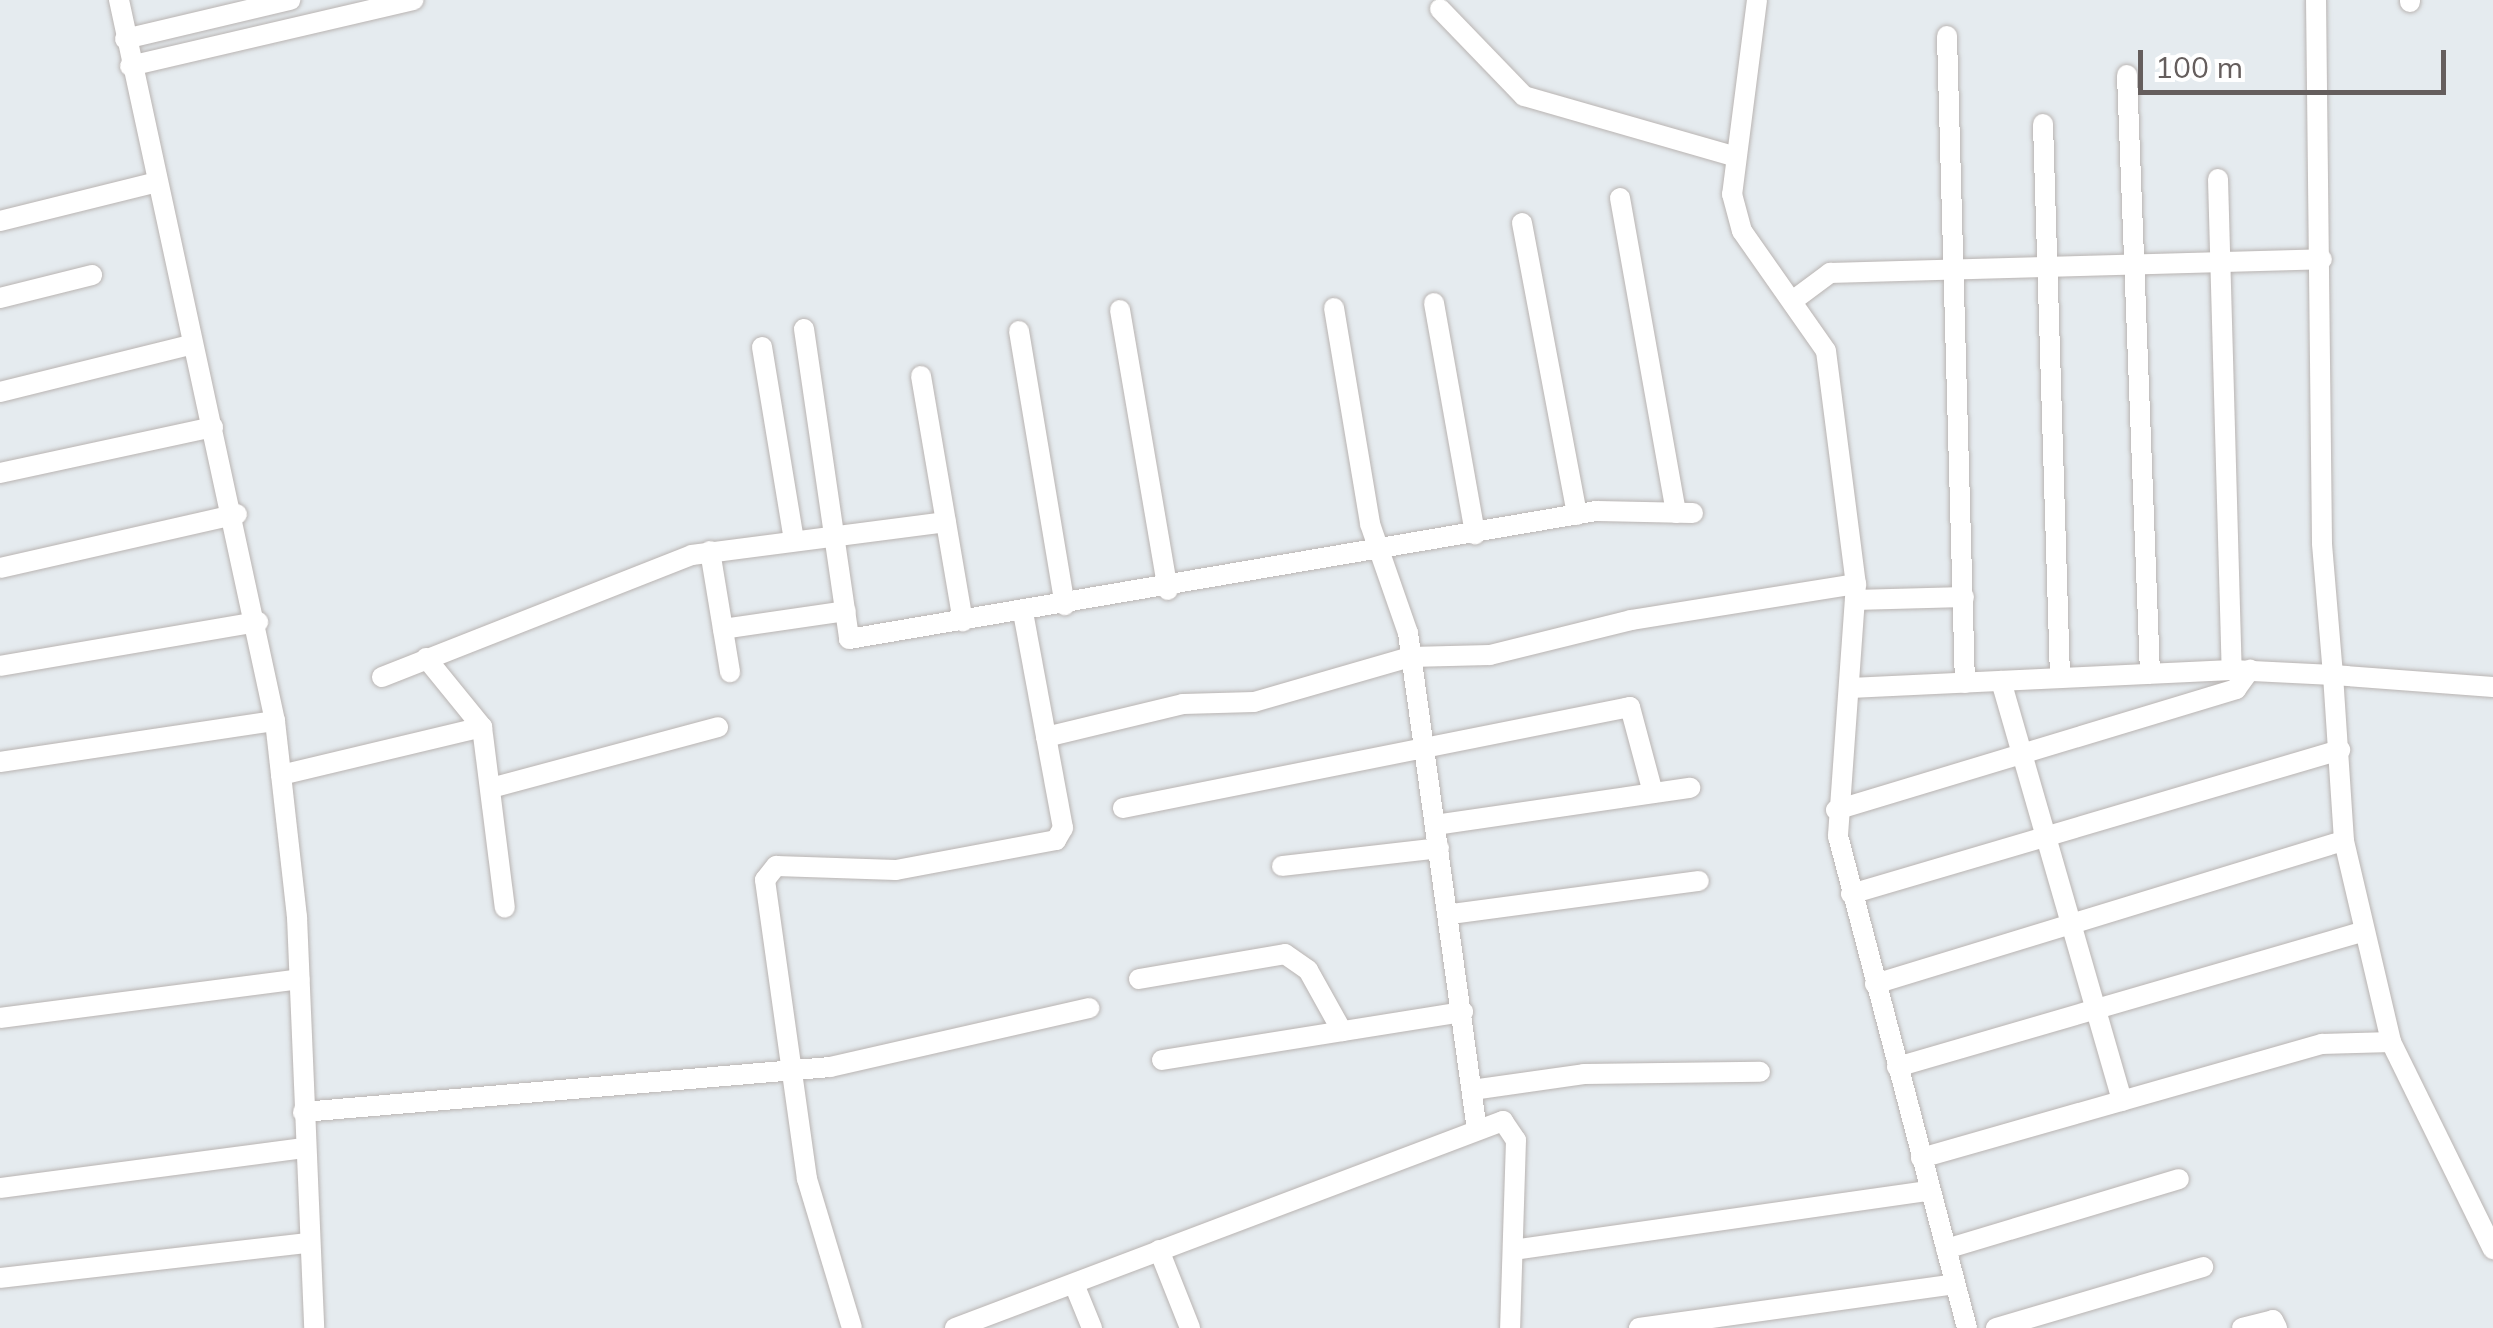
<!DOCTYPE html>
<style>
body{margin:0}
#map{position:relative;width:2493px;height:1328px;overflow:hidden;background:#e5ebef;font-family:Mulish,sans-serif}
div>[style]{position:absolute}
.roads{filter:drop-shadow(0 0 2px #b9b4b2) drop-shadow(0 0 2px #b9b4b2)}
.minor>*{height:20px;margin:-10px;padding:0 10px;transform-origin:10px;border-radius:10px;background:#fff}
span{translate:-50% -50%;white-space:nowrap;text-align:center;line-height:1.15;-webkit-text-stroke:9px #fff;paint-order:stroke}
.scale{position:absolute;left:2138px;top:50px;width:308px;height:45px;box-sizing:border-box;border:5px solid #655e5d;border-top:0;padding-left:12px;font-size:30px;line-height:35px;white-space:nowrap;color:#655e5d;-webkit-text-stroke:8px #fff;paint-order:stroke}
</style>
<div id="map">
<div class="roads">
<div class="minor">
<div style="left:119px;top:0;width:738px;rotate:77.79deg"></div>
<div style="left:275px;top:721px;width:197px;rotate:83.6deg"></div>
<div style="left:297px;top:917px;width:411px;rotate:87.6deg"></div>
<div style="left:1757px;top:0;width:196px;rotate:97.3deg"></div>
<div style="left:1732px;top:194px;width:38px;rotate:75deg"></div>
<div style="left:1742px;top:231px;width:146px;rotate:55deg"></div>
<div style="left:1826px;top:351px;width:235px;rotate:82.7deg"></div>
<div style="left:1856px;top:584px;width:253px;rotate:94.1deg"></div>
<div style="left:1838px;top:836px;width:509px;rotate:75.31deg"></div>
<div style="left:2410px;top:2px;width:2px;rotate:-90deg"></div>
<div style="left:1440px;top:9px;width:121px;rotate:46deg"></div>
<div style="left:1524px;top:96px;width:217px;rotate:16deg"></div>
<div style="left:1947px;top:36px;width:647px;rotate:88.41deg"></div>
<div style="left:125px;top:39px;width:170px;rotate:-13.3deg"></div>
<div style="left:130px;top:66px;width:291px;rotate:-13.1deg"></div>
<div style="left:2127px;top:75px;width:599px;rotate:87.8deg"></div>
<div style="left:2043px;top:124px;width:554px;rotate:88.24deg"></div>
<div style="left:2218px;top:179px;width:491px;rotate:88.4deg"></div>
<div style="left:1620px;top:198px;width:320px;rotate:79.9deg"></div>
<div style="left:0;top:221px;width:159px;rotate:-13.9deg"></div>
<div style="left:1522px;top:223px;width:297px;rotate:79.3deg"></div>
<div style="left:0;top:298px;width:95px;rotate:-14deg"></div>
<div style="left:1795px;top:299px;width:44px;rotate:-36.6deg"></div>
<div style="left:1830px;top:273px;width:492px;rotate:-1.6deg"></div>
<div style="left:1434px;top:303px;width:235px;rotate:79.9deg"></div>
<div style="left:1334px;top:308px;width:219px;rotate:80.5deg"></div>
<div style="left:1370px;top:524px;width:115px;rotate:70.8deg"></div>
<div style="left:1408px;top:633px;width:496px;rotate:82.1deg"></div>
<div style="left:1120px;top:310px;width:284px;rotate:80.3deg"></div>
<div style="left:804px;top:329px;width:313px;rotate:81.7deg"></div>
<div style="left:849px;top:639px;width:758px;rotate:-9.72deg"></div>
<div style="left:1596px;top:511px;width:97px;rotate:1.2deg"></div>
<div style="left:1019px;top:331px;width:278px;rotate:80.5deg"></div>
<div style="left:762px;top:347px;width:196px;rotate:80.6deg"></div>
<div style="left:921px;top:376px;width:249px;rotate:80.3deg"></div>
<div style="left:0;top:392px;width:196px;rotate:-13.9deg"></div>
<div style="left:0;top:473px;width:218px;rotate:-12.2deg"></div>
<div style="left:710px;top:551px;width:123px;rotate:80.6deg"></div>
<div style="left:0;top:568px;width:243px;rotate:-12.8deg"></div>
<div style="left:1855px;top:600px;width:109px;rotate:-1.6deg"></div>
<div style="left:723px;top:629px;width:124px;rotate:-8.3deg"></div>
<div style="left:426px;top:658px;width:89px;rotate:50.9deg"></div>
<div style="left:482px;top:727px;width:182px;rotate:82.8deg"></div>
<div style="left:0;top:666px;width:262px;rotate:-9.7deg"></div>
<div style="left:382px;top:677px;width:333px;rotate:-21.5deg"></div>
<div style="left:692px;top:555px;width:256px;rotate:-7.4deg"></div>
<div style="left:2001px;top:681px;width:437px;rotate:73.9deg"></div>
<div style="left:2493px;top:687px;width:160px;rotate:-175.7deg"></div>
<div style="left:2333px;top:675px;width:166px;rotate:86.2deg"></div>
<div style="left:2344px;top:841px;width:206px;rotate:76.8deg"></div>
<div style="left:2391px;top:1042px;width:231px;rotate:63.8deg"></div>
<div style="left:1850px;top:688px;width:382px;rotate:-2.7deg"></div>
<div style="left:2232px;top:670px;width:101px;rotate:2.8deg"></div>
<div style="left:2333px;top:675px;width:132px;rotate:-94.8deg"></div>
<div style="left:2322px;top:543px;width:543px;rotate:-90.63deg"></div>
<div style="left:1046px;top:737px;width:141px;rotate:-13.5deg"></div>
<div style="left:1183px;top:704px;width:71px;rotate:-1.6deg"></div>
<div style="left:1254px;top:702px;width:162px;rotate:-16.1deg"></div>
<div style="left:1410px;top:657px;width:80px;rotate:-1.4deg"></div>
<div style="left:1490px;top:655px;width:145px;rotate:-13.9deg"></div>
<div style="left:1631px;top:620px;width:228px;rotate:-9.1deg"></div>
<div style="left:0;top:762px;width:278px;rotate:-8.5deg"></div>
<div style="left:281px;top:775px;width:207px;rotate:-13.4deg"></div>
<div style="left:491px;top:788px;width:235px;rotate:-15deg"></div>
<div style="left:1123px;top:808px;width:517px;rotate:-11.27deg"></div>
<div style="left:1630px;top:707px;width:89px;rotate:75deg"></div>
<div style="left:1836px;top:810px;width:418px;rotate:-16.8deg"></div>
<div style="left:2236px;top:689px;width:24px;rotate:-54deg"></div>
<div style="left:1435px;top:825px;width:258px;rotate:-8.3deg"></div>
<div style="left:1282px;top:866px;width:158px;rotate:-6.5deg"></div>
<div style="left:1851px;top:894px;width:510px;rotate:-16.41deg"></div>
<div style="left:1451px;top:914px;width:250px;rotate:-7.6deg"></div>
<div style="left:1139px;top:979px;width:148px;rotate:-9.7deg"></div>
<div style="left:1285px;top:954px;width:28px;rotate:35deg"></div>
<div style="left:1308px;top:970px;width:70px;rotate:60.9deg"></div>
<div style="left:1875px;top:984px;width:490px;rotate:-17deg"></div>
<div style="left:0;top:1018px;width:302px;rotate:-7.4deg"></div>
<div style="left:1162px;top:1060px;width:305px;rotate:-9.1deg"></div>
<div style="left:1897px;top:1067px;width:485px;rotate:-16.2deg"></div>
<div style="left:1472px;top:1090px;width:113px;rotate:-8.1deg"></div>
<div style="left:1584px;top:1074px;width:176px;rotate:-0.7deg"></div>
<div style="left:303px;top:1112px;width:529px;rotate:-4.88deg"></div>
<div style="left:830px;top:1067px;width:266px;rotate:-12.8deg"></div>
<div style="left:1921px;top:1158px;width:417px;rotate:-15.9deg"></div>
<div style="left:2322px;top:1044px;width:69px;rotate:-1.7deg"></div>
<div style="left:0;top:1188px;width:306px;rotate:-7.5deg"></div>
<div style="left:1946px;top:1249px;width:243px;rotate:-16.7deg"></div>
<div style="left:1159px;top:1250px;width:84px;rotate:68.3deg"></div>
<div style="left:1513px;top:1250px;width:421px;rotate:-8.1deg"></div>
<div style="left:0;top:1278px;width:311px;rotate:-6.5deg"></div>
<div style="left:1074px;top:1284px;width:48px;rotate:67.8deg"></div>
<div style="left:852px;top:1328px;width:156px;rotate:-106.8deg"></div>
<div style="left:807px;top:1179px;width:302px;rotate:-98deg"></div>
<div style="left:765px;top:880px;width:18px;rotate:-52deg"></div>
<div style="left:776px;top:866px;width:120px;rotate:1.9deg"></div>
<div style="left:896px;top:870px;width:163px;rotate:-10.6deg"></div>
<div style="left:1056px;top:840px;width:14px;rotate:-60deg"></div>
<div style="left:1063px;top:828px;width:220px;rotate:-100.5deg"></div>
<div style="left:955px;top:1328px;width:586px;rotate:-20.69deg"></div>
<div style="left:1503px;top:1121px;width:23px;rotate:56deg"></div>
<div style="left:1516px;top:1140px;width:188px;rotate:91.8deg"></div>
<div style="left:1639px;top:1328px;width:319px;rotate:-7.9deg"></div>
<div style="left:1996px;top:1328px;width:216px;rotate:-16.4deg"></div>
<div style="left:2242px;top:1328px;width:32px;rotate:-14deg"></div>
<div style="left:2273px;top:1320px;width:9px;rotate:63deg"></div>
</div>
</div>
<div class="scale">100 m</div>
</div>
